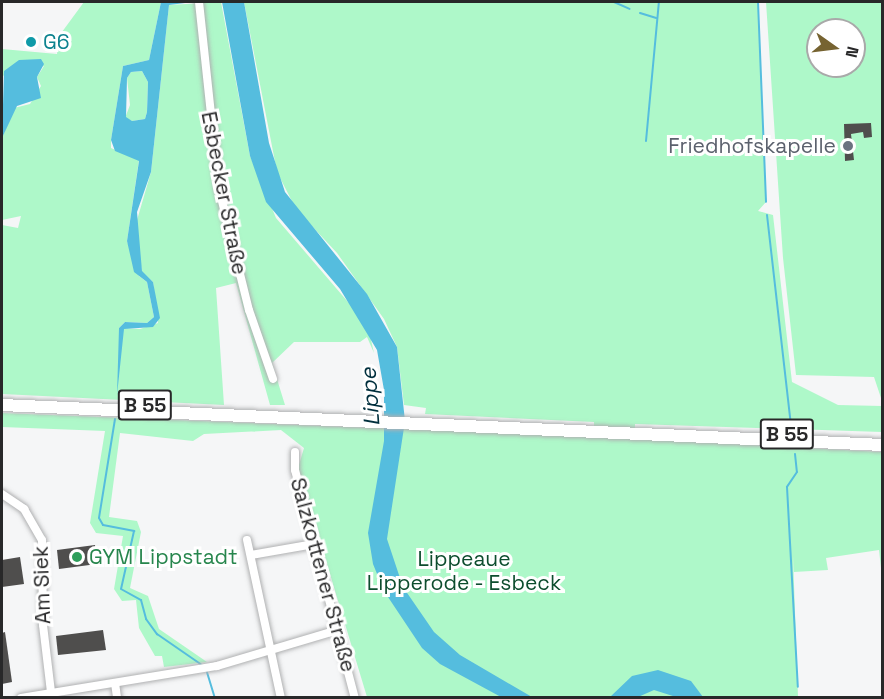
<!DOCTYPE html>
<meta charset="utf-8">
<style>
body{margin:0}
#map{position:relative;width:884px;height:699px;overflow:hidden;background:#f5f6f7;font-family:"Space Grotesk",sans-serif}
div>[style]{position:absolute}
.green>*{inset:0;background:#aef8c9}
.water>*{inset:0;background:#55bdde}
.stream>*{height:2px;margin:-1px;padding:0 1px;transform-origin:1px;border-radius:1px;background:#55bdde}
.building>*{inset:0;background:#4f4e4d}
.roads{filter:drop-shadow(0 0 2px #b0b1b2) drop-shadow(0 0 2px #b0b1b2)}
.minor>*{height:8px;margin:-4px;padding:0 4px;transform-origin:4px;border-radius:4px;background:#fff}
.trunk>*{height:12px;margin:-6px;padding:0 6px;transform-origin:6px;border-radius:6px;background:#fff}
.dots>*{width:16px;height:16px;translate:-50% -50%;box-sizing:border-box;border:3px solid #fff;border-radius:50%}
span{translate:-50% -50%;white-space:nowrap;text-align:center;line-height:1.15;-webkit-text-stroke:6px #fff;paint-order:stroke}
.shield-label span{padding:2px 4px;background:#fff;border:2px solid;border-radius:4px;-webkit-text-stroke-width:0}
.shield-label{font-size:20px;color:#282829;font-weight:700}
.culture-label{font-size:21px;color:#0d838f}
.left{translate:0 -50%;text-align:left}
.worship-label{font-size:21px;color:#5b616d}
.right{translate:-100% -50%;text-align:right}
.street-label{font-size:21px;color:#282829}
.leisure-label{font-size:21px;color:#27864d}
.park-label{font-size:21px;color:#0d4d2e}
.water-label{font-size:22px;color:#002f3d;font-style:italic}
.frame{position:absolute;inset:0;border:3px solid #282829;pointer-events:none}
.north{position:absolute;left:806px;top:18px;width:60px;height:60px;box-sizing:border-box;background:#fff;border:2px solid #a9a9a9;border-radius:50%;rotate:104deg;font-size:16px;font-weight:700;line-height:24px;text-align:center;color:#282829}
.north::after{content:'';display:block;margin:auto;width:21px;height:27px;background:#766331;clip-path:polygon(50% 0,100% 100%,50% 72%,0 100%)}
</style>
<div id="map">
<div class="green">
<div style="clip-path:polygon(84px 2px,161px 2px,149px 60px,123px 66px,111px 140px,111px 148px,139px 160px,127px 241px,139px 276px,147px 282px,154px 317px,147px 323px,125px 322px,119px 328px,140px 329px,158px 323px,153px 282px,142px 272px,135px 227px,151px 172px,169px 5px,221px 2px,250px 156px,276px 218px,354px 309px,369px 331px,374px 353px,367px 337px,360px 342px,294px 342px,272px 363px,285px 405px,270px 405px,236px 283px,216px 288px,224px 405px,2px 394px,2px 225px,18px 228px,21px 216px,2px 220px,2px 138px,14px 108px,30px 104px,41px 86px,37px 77px,44px 66px,2px 76px,2px 49px,57px 54px,59px 36px)"></div>
<div style="clip-path:polygon(244px 2px,758px 2px,766px 202px,758px 211px,773px 215px,792px 382px,838px 405px,882px 406px,882px 432px,635px 424px,635px 439px,882px 452px,882px 577px,879px 550px,826px 558px,828px 570px,794px 572px,793px 556px,798px 697px,367px 697px,298px 468px,304px 448px,281px 430px,204px 434px,193px 441px,120px 433px,109px 517px,137px 521px,141px 532px,130px 588px,148px 596px,159px 629px,207px 662px,164px 667px,162px 656px,155px 656px,139px 628px,136px 600px,122px 601px,114px 589px,123px 536px,96px 533px,90px 523px,105px 431px,2px 427px,2px 413px,594px 437px,594px 422px,425px 414px,426px 408px,404px 405px,397px 347px,384px 319px,337px 253px,296px 209px,277px 172px)"></div>
<div style="clip-path:polygon(evenodd,766px 2px,882px 2px,882px 401px,874px 377px,796px 375px,783px 258px,766px 2px,818px 30px,854px 30px,854px 66px,818px 66px,818px 30px)"></div>
<div style="clip-path:polygon(142px 71px,148px 82px,147px 112px,145px 119px,132px 121px,125px 118px,130px 105px,127px 78px,131px 72px)"></div>
</div>
<div class="water">
<div style="clip-path:polygon(evenodd,161px 2px,193px 2px,169px 5px,151px 172px,137px 212px,142px 271px,153px 282px,160px 318px,153px 327px,124px 329px,117px 395px,119px 328px,125px 322px,147px 323px,154px 317px,147px 282px,134px 272px,127px 241px,139px 161px,115px 151px,111px 140px,123px 66px,149px 60px,161px 2px,142px 71px,148px 82px,147px 112px,145px 119px,132px 121px,126px 117px,127px 78px,131px 72px,142px 71px)"></div>
<div style="clip-path:polygon(222px 2px,244px 2px,269px 143px,285px 192px,367px 294px,397px 347px,405px 421px,387px 539px,403px 587px,434px 632px,460px 655px,532px 697px,501px 697px,440px 664px,422px 648px,384px 591px,373px 564px,368px 533px,384px 441px,384px 390px,377px 350px,340px 289px,266px 202px,250px 156px)"></div>
<div style="clip-path:polygon(41px 59px,44px 64px,37px 77px,41px 98px,17px 106px,2px 138px,4px 71px,19px 60px)"></div>
<div style="clip-path:polygon(658px 670px,691px 681px,703px 697px,676px 697px,654px 690px,638px 697px,610px 697px,632px 676px)"></div>
</div>
<div class="stream">
<div style="left:614px;top:2px;width:17px;rotate:24deg"></div>
<div style="left:758px;top:2px;width:200px;rotate:87.7deg"></div>
<div style="left:640px;top:13px;width:17px;rotate:17deg"></div>
<div style="left:646px;top:141px;width:140px;rotate:-84.7deg"></div>
<div style="left:767px;top:215px;width:211px;rotate:83.5deg"></div>
<div style="left:115px;top:419px;width:100px;rotate:99.2deg"></div>
<div style="left:99px;top:518px;width:8px;rotate:60deg"></div>
<div style="left:103px;top:525px;width:32px;rotate:11deg"></div>
<div style="left:134px;top:531px;width:59px;rotate:102.6deg"></div>
<div style="left:121px;top:589px;width:23px;rotate:29deg"></div>
<div style="left:141px;top:600px;width:20px;rotate:75deg"></div>
<div style="left:146px;top:619px;width:19px;rotate:54deg"></div>
<div style="left:157px;top:634px;width:55px;rotate:34.6deg"></div>
<div style="left:795px;top:454px;width:18px;rotate:84deg"></div>
<div style="left:797px;top:472px;width:18px;rotate:124deg"></div>
<div style="left:787px;top:487px;width:200px;rotate:86.9deg"></div>
<div style="left:206px;top:669px;width:30px;rotate:73deg"></div>
</div>
<div class="building">
<div style="clip-path:polygon(871px 123px,872px 137px,864px 138px,863px 132px,851px 134px,854px 160px,845px 161px,844px 124px)"></div>
<div style="clip-path:polygon(95px 545px,97px 564px,59px 569px,57px 550px)"></div>
<div style="clip-path:polygon(20px 557px,24px 584px,2px 587px,2px 560px)"></div>
<div style="clip-path:polygon(103px 630px,106px 650px,58px 655px,56px 636px)"></div>
<div style="clip-path:polygon(5px 632px,12px 682px,2px 684px,2px 633px)"></div>
</div>
<div class="roads">
<div class="minor">
<div style="left:199px;top:2px;width:188px;rotate:83.9deg"></div>
<div style="left:219px;top:189px;width:125px;rotate:76.1deg"></div>
<div style="left:249px;top:310px;width:73px;rotate:70.8deg"></div>
<div style="left:295px;top:452px;width:18px;rotate:90deg"></div>
<div style="left:295px;top:470px;width:236px;rotate:75.3deg"></div>
<div style="left:2px;top:494px;width:27px;rotate:34deg"></div>
<div style="left:24px;top:509px;width:36px;rotate:60deg"></div>
<div style="left:42px;top:540px;width:85px;rotate:89.3deg"></div>
<div style="left:43px;top:625px;width:67px;rotate:83.2deg"></div>
<div style="left:247px;top:540px;width:162px;rotate:77.9deg"></div>
<div style="left:251px;top:555px;width:64px;rotate:-9.9deg"></div>
<div style="left:115px;top:683px;width:15px;rotate:82deg"></div>
<div style="left:21px;top:698px;width:199px;rotate:-9.3deg"></div>
<div style="left:217px;top:666px;width:126px;rotate:-16.6deg"></div>
</div>
<div class="trunk">
<div style="left:2px;top:405px;width:881px;rotate:2.6deg"></div>
</div>
</div>
<div class="dots">
<div style="left:31px;top:42px;background:#0f9aa8"></div>
<div style="left:848px;top:146px;background:#6b7280"></div>
<div style="left:77px;top:557px;background:#2e9e5b"></div>
</div>
<div class="shield-label">
<span style="left:145px;top:405px">B 55</span>
<span style="left:787px;top:434px">B 55</span>
</div>
<div class="culture-label">
<span class="left" style="left:43px;top:42px">G6</span>
</div>
<div class="worship-label">
<span class="right" style="left:836px;top:146px">Friedhofskapelle</span>
</div>
<div class="street-label">
<span style="left:224px;top:193px;rotate:79deg">Esbecker Straße</span>
<span style="left:323px;top:575px;rotate:75deg">Salzkottener Straße</span>
<span style="left:42px;top:585px;rotate:-92deg">Am Siek</span>
</div>
<div class="leisure-label">
<span class="left" style="left:89px;top:557px">GYM Lippstadt</span>
</div>
<div class="park-label">
<span style="left:464px;top:571px">Lippeaue<br>Lipperode - Esbeck</span>
</div>
<div class="water-label">
<span style="left:370px;top:397px;rotate:-94deg">Lippe</span>
</div>
<div class="frame"></div>
<div class="north">N</div>
</div>
